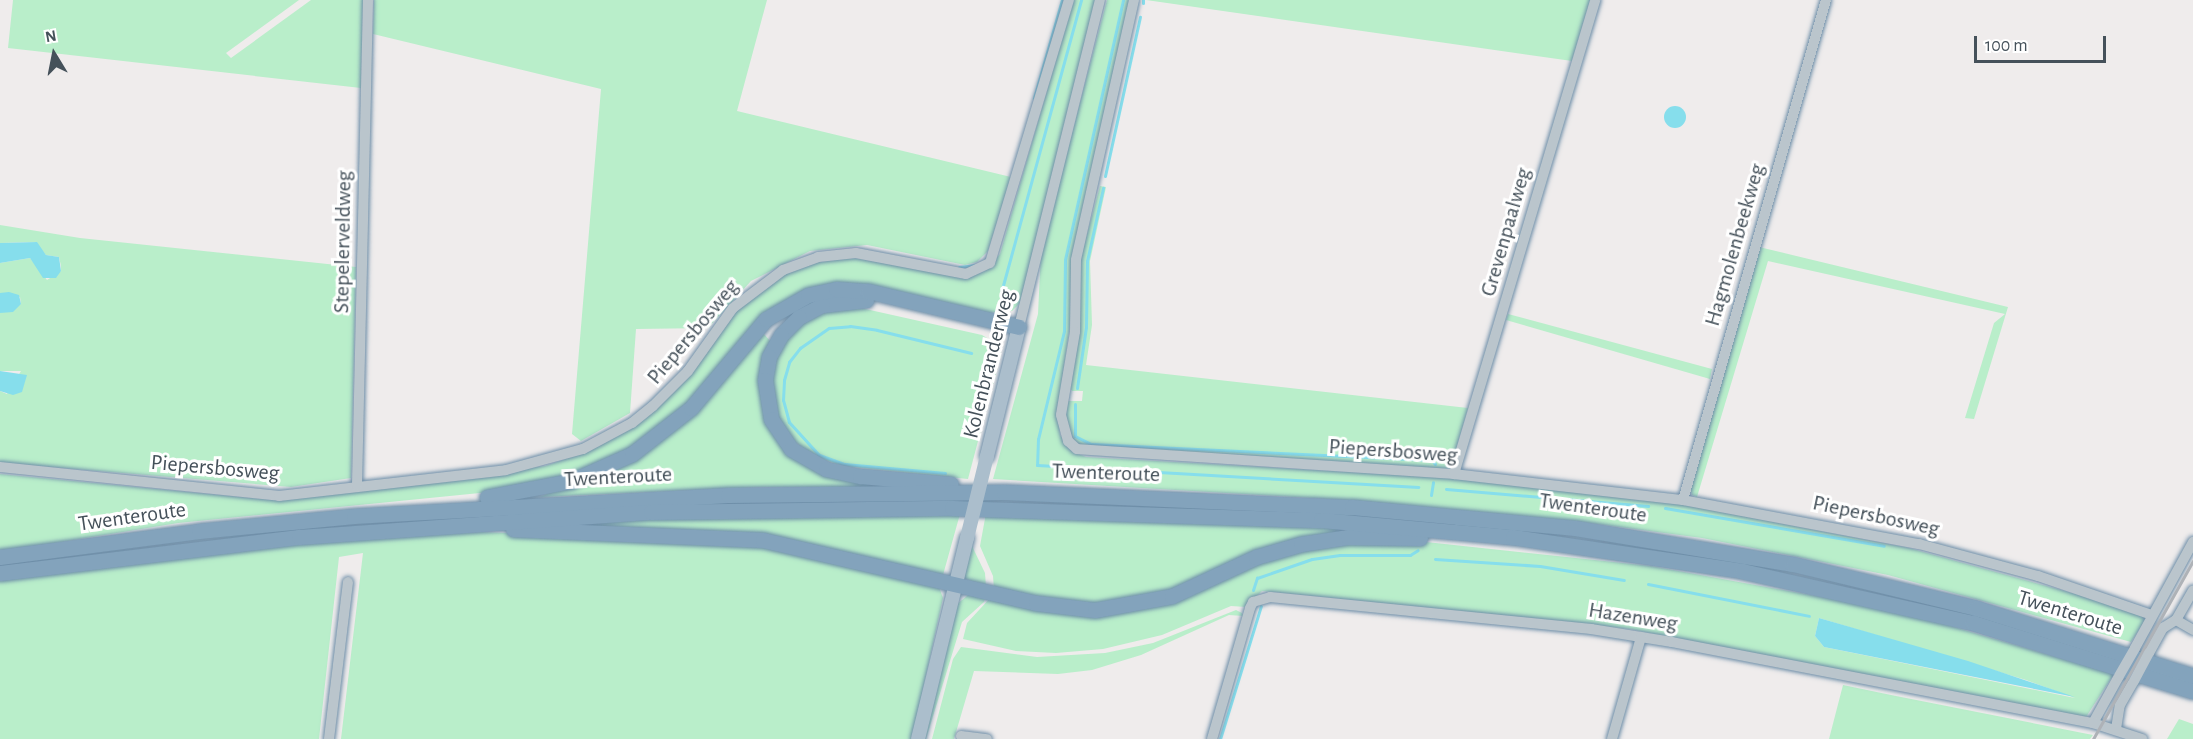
<!DOCTYPE html>
<style>
body{margin:0}
#map{position:relative;width:2193px;height:739px;overflow:hidden;background:#efecec;font-family:"Alegreya Sans",sans-serif}
div>[style]{position:absolute}
.green>*{inset:0;background:#b9eeca}
.water>*{inset:0;background:#86deec}
.round{border-radius:50%}
.stream>*{height:3px;margin:-1.5px;padding:0 1.5px;transform-origin:1.5px;border-radius:1.5px;background:#86deec}
.roads{filter:drop-shadow(0 0 2px #6e8ea8) drop-shadow(0 0 2px #6e8ea8)}
.minor>*{height:10px;margin:-5px;padding:0 5px;transform-origin:5px;border-radius:5px;background:#bac5cc}
.major>*{height:14px;margin:-7px;padding:0 7px;transform-origin:7px;border-radius:7px;background:#abbecc}
.highway>*{height:15px;margin:-7.5px;padding:0 7.5px;transform-origin:7.5px;border-radius:7.5px;background:#83a3bc}
.rail>*{height:3px;margin:-1.5px;padding:0 1.5px;transform-origin:1.5px;border-radius:1.5px;background:#aeb2b7}
.minor-bridge>*{height:10px;margin:-5px;padding:0 5px;transform-origin:5px;border-radius:5px;background:#bac5cc}
.major-bridge>*{height:14px;margin:-7px;padding:0 7px;transform-origin:7px;border-radius:7px;background:#abbecc}
span{translate:-50% -50%;white-space:nowrap;text-align:center;line-height:1.15;-webkit-text-stroke:6px #fff;paint-order:stroke}
.street-label{font-size:22px;color:#45515a}
.north{position:absolute;left:24px;top:24px;width:60px;height:60px;-webkit-text-stroke:4px #fff;paint-order:stroke;rotate:350deg;font-size:16px;font-weight:700;line-height:24px;text-align:center;color:#45515a}
.north::after{content:'';display:block;margin:auto;width:21px;height:27px;background:#45515a;clip-path:polygon(50% 0,100% 100%,50% 72%,0 100%)}
.scale{position:absolute;left:1974px;top:36px;width:132px;height:27px;box-sizing:border-box;border:3px solid #45515a;border-top:0;padding-left:8px;font-size:18px;line-height:21px;white-space:nowrap;color:#45515a;-webkit-text-stroke:4px #fff;paint-order:stroke}
</style>
<div id="map">
<div class="green">
<div style="clip-path:polygon(13px 0,299px 0,226px 53px,231px 58px,311px 0,363px 0,361px 88px,8px 48px)"></div>
<div style="clip-path:polygon(374px 0,767px 0,737px 111px,1011px 177px,988px 251px,977px 262px,965px 265px,867px 245px,810px 251px,751px 281px,708px 328px,636px 329px,630px 413px,581px 441px,572px 434px,601px 89px,373px 34px)"></div>
<div style="clip-path:polygon(1073px 0,1097px 0,1020px 303px,1012px 311px,988px 313px,836px 284px,759px 318px,694px 396px,664px 425px,615px 459px,531px 488px,178px 523px,0 552px,0 474px,273px 500px,545px 466px,586px 452px,647px 415px,733px 312px,769px 281px,811px 263px,853px 258px,969px 277px,985px 271px,1000px 254px)"></div>
<div style="clip-path:polygon(1107px 0,1130px 0,1090px 186px,1058px 408px,1060px 435px,1074px 452px,1086px 457px,1454px 478px,1663px 501px,1909px 548px,2112px 604px,2145px 617px,2144px 622px,2131px 642px,1888px 575px,1702px 538px,1574px 521px,1360px 501px,993px 479px,1038px 314px,1041px 251px)"></div>
<div style="clip-path:polygon(1146px 0,1590px 0,1572px 61px)"></div>
<div style="clip-path:polygon(1100px 186px,1106px 187px,1090px 261px,1092px 325px,1086px 365px,1468px 408px,1450px 471px,1076px 445px,1065px 420px,1068px 401px,1082px 401px,1083px 391px,1072px 391px,1069px 387px,1078px 268px)"></div>
<div style="clip-path:polygon(0 225px,80px 238px,356px 267px,351px 478px,291px 487px,0 463px,0 391px,7px 394px,21px 371px,0 371px,0 313px,21px 304px,20px 297px,0 293px,0 263px,30px 258px,47px 280px,61px 271px,61px 266px,59px 257px,46px 255px,35px 242px,0 243px)"></div>
<div style="clip-path:polygon(1759px 247px,2008px 307px,1974px 419px,1965px 418px,1994px 323px,2005px 314px,1768px 261px,1697px 497px,1692px 495px,1690px 488px)"></div>
<div style="clip-path:polygon(861px 308px,982px 335px,997px 344px,1001px 354px,968px 479px,842px 466px,811px 455px,790px 437px,776px 414px,771px 372px,778px 351px,791px 332px,809px 319px,830px 311px)"></div>
<div style="clip-path:polygon(1508px 314px,1712px 369px,1710px 379px,1506px 320px)"></div>
<div style="clip-path:polygon(764px 334px,771px 342px,763px 368px,789px 453px,876px 482px,876px 487px,763px 487px,540px 497px,630px 459px)"></div>
<div style="clip-path:polygon(986px 513px,1318px 527px,1420px 535px,1325px 536px,1192px 584px,1103px 605px,994px 590px,993px 576px,980px 546px)"></div>
<div style="clip-path:polygon(960px 514px,943px 575px,825px 548px,541px 527px,594px 520px)"></div>
<div style="clip-path:polygon(481px 532px,734px 540px,939px 587px,943px 598px,912px 739px,341px 739px,363px 553px,339px 557px,319px 739px,0 739px,0 578px,276px 544px)"></div>
<div style="clip-path:polygon(evenodd,1426px 542px,1651px 566px,1866px 605px,1937px 622px,2114px 674px,2086px 717px,1977px 700px,1630px 629px,1262px 591px,1246px 607px,1231px 606px,1162px 635px,1103px 649px,1056px 653px,1016px 651px,963px 639px,967px 623px,992px 596px,1092px 612px,1320px 544px,1426px 542px,1819px 618px,2026px 680px,2075px 698px,1824px 647px,1815px 636px,1819px 618px)"></div>
<div style="clip-path:polygon(972px 546px,985px 573px,986px 587px,964px 578px)"></div>
<div style="clip-path:polygon(972px 592px,986px 595px,984px 602px,962px 622px,926px 739px,922px 739px,957px 604px)"></div>
<div style="clip-path:polygon(1236px 610px,1242px 613px,1243px 616px,1229px 615px,1141px 655px,1092px 670px,1058px 674px,974px 671px,954px 739px,932px 739px,953px 659px,961px 647px,1037px 657px,1105px 653px,1153px 643px)"></div>
<div style="clip-path:polygon(1843px 685px,1891px 695px,2093px 735px,2090px 739px,1829px 739px)"></div>
<div style="clip-path:polygon(2179px 719px,2193px 724px,2193px 739px,2167px 739px)"></div>
</div>
<div class="water">
<div class="round" style="left:1664px;top:106px;width:22px;height:22px"></div>
<div style="clip-path:polygon(37px 242px,46px 255px,59px 257px,61px 271px,56px 278px,43px 278px,30px 258px,0 263px,0 243px)"></div>
<div style="clip-path:polygon(9px 292px,19px 295px,21px 304px,13px 312px,0 313px,0 293px)"></div>
<div style="clip-path:polygon(0 371px,27px 375px,22px 392px,13px 395px,0 391px)"></div>
<div style="clip-path:polygon(1819px 618px,1968px 661px,2075px 697px,1824px 647px,1815px 636px)"></div>
</div>
<div class="stream">
<div style="left:1123px;top:0;width:266px;rotate:102.6deg"></div>
<div style="left:1065px;top:260px;width:71px;rotate:90.8deg"></div>
<div style="left:1064px;top:331px;width:111px;rotate:103.5deg"></div>
<div style="left:1038px;top:439px;width:26px;rotate:92deg"></div>
<div style="left:1037px;top:465px;width:382px;rotate:3.3deg"></div>
<div style="left:1143px;top:3px;width:3px;rotate:-90deg"></div>
<div style="left:1034px;top:98px;width:102px;rotate:-74.1deg"></div>
<div style="left:1105px;top:176px;width:163px;rotate:-77.6deg"></div>
<div style="left:959px;top:267px;width:16px;rotate:-7deg"></div>
<div style="left:1002px;top:289px;width:300px;rotate:-74.7deg"></div>
<div style="left:1077px;top:388px;width:62px;rotate:-81.6deg"></div>
<div style="left:1086px;top:327px;width:66px;rotate:-89.1deg"></div>
<div style="left:1087px;top:261px;width:75px;rotate:-77.6deg"></div>
<div style="left:1075px;top:404px;width:32px;rotate:90deg"></div>
<div style="left:1075px;top:436px;width:18px;rotate:27deg"></div>
<div style="left:1091px;top:444px;width:341px;rotate:2.7deg"></div>
<div style="left:1432px;top:460px;width:5px;rotate:53deg"></div>
<div style="left:945px;top:473px;width:101px;rotate:-174.9deg"></div>
<div style="left:844px;top:464px;width:27px;rotate:-160deg"></div>
<div style="left:819px;top:455px;width:45px;rotate:-132.3deg"></div>
<div style="left:789px;top:422px;width:23px;rotate:-105deg"></div>
<div style="left:783px;top:400px;width:20px;rotate:-87deg"></div>
<div style="left:784px;top:380px;width:19px;rotate:-74deg"></div>
<div style="left:789px;top:362px;width:18px;rotate:-52deg"></div>
<div style="left:800px;top:348px;width:35px;rotate:-35deg"></div>
<div style="left:829px;top:328px;width:21px;rotate:-5deg"></div>
<div style="left:850px;top:326px;width:27px;rotate:8deg"></div>
<div style="left:877px;top:330px;width:97px;rotate:13.7deg"></div>
<div style="left:1446px;top:489px;width:203px;rotate:4.8deg"></div>
<div style="left:1431px;top:495px;width:13px;rotate:-81deg"></div>
<div style="left:1665px;top:508px;width:222px;rotate:9.8deg"></div>
<div style="left:1435px;top:559px;width:105px;rotate:3.8deg"></div>
<div style="left:1540px;top:566px;width:85px;rotate:9.5deg"></div>
<div style="left:1648px;top:584px;width:164px;rotate:11.2deg"></div>
<div style="left:1253px;top:590px;width:13px;rotate:-72deg"></div>
<div style="left:1257px;top:578px;width:58px;rotate:-19.1deg"></div>
<div style="left:1312px;top:559px;width:28px;rotate:-8deg"></div>
<div style="left:1340px;top:555px;width:70px"></div>
<div style="left:1410px;top:555px;width:9px;rotate:-32deg"></div>
<div style="left:1220px;top:739px;width:139px;rotate:-72.9deg"></div>
</div>
<div class="roads">
<div class="minor">
<div style="left:1134px;top:0;width:266px;rotate:102.6deg"></div>
<div style="left:1076px;top:260px;width:72px;rotate:90.8deg"></div>
<div style="left:1075px;top:332px;width:84px;rotate:99.6deg"></div>
<div style="left:1061px;top:415px;width:27px;rotate:75deg"></div>
<div style="left:1068px;top:441px;width:12px;rotate:42deg"></div>
<div style="left:1077px;top:449px;width:378px;rotate:3.8deg"></div>
<div style="left:1454px;top:474px;width:230px;rotate:6.5deg"></div>
<div style="left:1683px;top:500px;width:240px;rotate:10.6deg"></div>
<div style="left:1919px;top:544px;width:123px;rotate:15.1deg"></div>
<div style="left:2038px;top:576px;width:120px;rotate:18.9deg"></div>
<div style="left:1019px;top:327px;width:337px;rotate:-76.1deg"></div>
<div style="left:0;top:467px;width:281px;rotate:5.9deg"></div>
<div style="left:279px;top:496px;width:228px;rotate:-6.5deg"></div>
<div style="left:506px;top:470px;width:80px;rotate:-15.3deg"></div>
<div style="left:583px;top:449px;width:55px;rotate:-28deg"></div>
<div style="left:632px;top:423px;width:27px;rotate:-39deg"></div>
<div style="left:653px;top:406px;width:49px;rotate:-45deg"></div>
<div style="left:688px;top:371px;width:77px;rotate:-54.5deg"></div>
<div style="left:733px;top:308px;width:63px;rotate:-37.2deg"></div>
<div style="left:783px;top:270px;width:37px;rotate:-20deg"></div>
<div style="left:818px;top:257px;width:38px;rotate:-6deg"></div>
<div style="left:856px;top:253px;width:112px;rotate:10.8deg"></div>
<div style="left:966px;top:274px;width:26px;rotate:-25deg"></div>
<div style="left:990px;top:263px;width:275px;rotate:-73.3deg"></div>
<div style="left:1454px;top:474px;width:495px;rotate:-73.4deg"></div>
<div style="left:357px;top:485px;width:485px;rotate:-88.7deg"></div>
<div style="left:1683px;top:500px;width:520px;rotate:-74.04deg"></div>
<div style="left:2176px;top:620px;width:20px;rotate:30deg"></div>
<div style="left:2135px;top:648px;width:121px;rotate:-61.3deg"></div>
<div style="left:2149px;top:653px;width:29px;rotate:-61deg"></div>
<div style="left:2163px;top:628px;width:15px;rotate:-32deg"></div>
<div style="left:2176px;top:620px;width:34px;rotate:-60deg"></div>
<div style="left:2093px;top:723px;width:54px;rotate:-61deg"></div>
<div style="left:2116px;top:729px;width:24px;rotate:-81deg"></div>
<div style="left:2120px;top:705px;width:28px;rotate:-60deg"></div>
<div style="left:961px;top:736px;width:26px;rotate:7deg"></div>
<div style="left:329px;top:739px;width:158px;rotate:-83.1deg"></div>
<div style="left:1212px;top:739px;width:136px;rotate:-73.8deg"></div>
<div style="left:1250px;top:608px;width:7px;rotate:-63deg"></div>
<div style="left:1253px;top:602px;width:18px;rotate:-16deg"></div>
<div style="left:1270px;top:597px;width:323px;rotate:5.7deg"></div>
<div style="left:1591px;top:629px;width:82px;rotate:9.1deg"></div>
<div style="left:1672px;top:642px;width:429px;rotate:10.9deg"></div>
<div style="left:2093px;top:723px;width:52px;rotate:18.1deg"></div>
<div style="left:1612px;top:739px;width:106px;rotate:-74.1deg"></div>
</div>
<div class="major">
<div style="left:987px;top:456px;width:133px;rotate:-76.1deg"></div>
<div style="left:918px;top:739px;width:207px;rotate:-76.3deg"></div>
</div>
<div class="highway">
<div style="left:866px;top:300px;width:44px;rotate:173.5deg"></div>
<div style="left:822px;top:305px;width:26px;rotate:152deg"></div>
<div style="left:799px;top:317px;width:25px;rotate:135deg"></div>
<div style="left:781px;top:335px;width:25px;rotate:119deg"></div>
<div style="left:769px;top:357px;width:23px;rotate:100deg"></div>
<div style="left:765px;top:380px;width:39px;rotate:81deg"></div>
<div style="left:771px;top:419px;width:36px;rotate:56deg"></div>
<div style="left:791px;top:449px;width:40px;rotate:29.7deg"></div>
<div style="left:826px;top:469px;width:35px;rotate:12deg"></div>
<div style="left:860px;top:476px;width:91px;rotate:5deg"></div>
<div style="left:487px;top:497px;width:86px;rotate:-10.8deg"></div>
<div style="left:571px;top:481px;width:67px;rotate:-23.9deg"></div>
<div style="left:632px;top:454px;width:75px;rotate:-37.9deg"></div>
<div style="left:691px;top:408px;width:116px;rotate:-49.9deg"></div>
<div style="left:766px;top:319px;width:48px;rotate:-29.7deg"></div>
<div style="left:808px;top:295px;width:29px;rotate:-12deg"></div>
<div style="left:836px;top:289px;width:32px;rotate:4deg"></div>
<div style="left:868px;top:291px;width:155px;rotate:13.4deg"></div>
<div style="left:513px;top:529px;width:250px;rotate:2.5deg"></div>
<div style="left:763px;top:540px;width:280px;rotate:13deg"></div>
<div style="left:1036px;top:603px;width:59px;rotate:6.8deg"></div>
<div style="left:1095px;top:610px;width:78px;rotate:-10.3deg"></div>
<div style="left:1172px;top:596px;width:93px;rotate:-24.9deg"></div>
<div style="left:1256px;top:557px;width:47px;rotate:-16.1deg"></div>
<div style="left:1301px;top:544px;width:48px;rotate:-8.5deg"></div>
<div style="left:1348px;top:537px;width:72px;rotate:0.8deg"></div>
<div style="left:0;top:557px;width:201px;rotate:-7.4deg"></div>
<div style="left:199px;top:531px;width:156px;rotate:-5.5deg"></div>
<div style="left:354px;top:516px;width:375px;rotate:-3.2deg"></div>
<div style="left:728px;top:495px;width:276px;rotate:-0.6deg"></div>
<div style="left:1004px;top:492px;width:348px;rotate:2.5deg"></div>
<div style="left:1352px;top:507px;width:224px;rotate:5.4deg"></div>
<div style="left:1575px;top:528px;width:221px;rotate:9.4deg"></div>
<div style="left:1793px;top:564px;width:188px;rotate:13.5deg"></div>
<div style="left:1976px;top:608px;width:227px;rotate:17.4deg"></div>
<div style="left:0;top:573px;width:301px;rotate:-6.9deg"></div>
<div style="left:299px;top:537px;width:353px;rotate:-4.1deg"></div>
<div style="left:651px;top:512px;width:301px;rotate:-0.8deg"></div>
<div style="left:952px;top:508px;width:369px;rotate:1.9deg"></div>
<div style="left:1321px;top:520px;width:193px;rotate:5.1deg"></div>
<div style="left:1513px;top:537px;width:232px;rotate:8.4deg"></div>
<div style="left:1742px;top:571px;width:237px;rotate:12.7deg"></div>
<div style="left:1973px;top:623px;width:230px;rotate:17.2deg"></div>
</div>
</div>
<div class="rail">
<div style="left:2093px;top:739px;width:204px;rotate:-60.7deg"></div>
</div>
<div class="minor-bridge">
<div style="left:2119px;top:676px;width:32px;rotate:-60deg"></div>
<div style="left:2134px;top:681px;width:32px;rotate:-62deg"></div>
</div>
<div class="major-bridge">
<div style="left:967px;top:538px;width:84px;rotate:-76.3deg"></div>
</div>
<div class="street-label">
<span style="left:1506px;top:232px;rotate:-74deg">Grevenpaalweg</span>
<span style="left:343px;top:242px;rotate:-89deg">Stepelerveldweg</span>
<span style="left:1735px;top:245px;rotate:-74deg">Hagmolenbeekweg</span>
<span style="left:693px;top:332px;rotate:-50deg">Piepersbosweg</span>
<span style="left:989px;top:364px;rotate:-76deg">Kolenbranderweg</span>
<span style="left:1393px;top:451px;rotate:4deg">Piepersbosweg</span>
<span style="left:215px;top:468px;rotate:5deg">Piepersbosweg</span>
<span style="left:1106px;top:473px;rotate:2deg">Twenteroute</span>
<span style="left:618px;top:477px;rotate:-3deg">Twenteroute</span>
<span style="left:1593px;top:508px;rotate:8deg">Twenteroute</span>
<span style="left:1876px;top:516px;rotate:12deg">Piepersbosweg</span>
<span style="left:132px;top:517px;rotate:-8deg">Twenteroute</span>
<span style="left:2070px;top:613px;rotate:17deg">Twenteroute</span>
<span style="left:1633px;top:617px;rotate:9deg">Hazenweg</span>
</div>
<div class="north">N</div>
<div class="scale">100 m</div>
</div>
